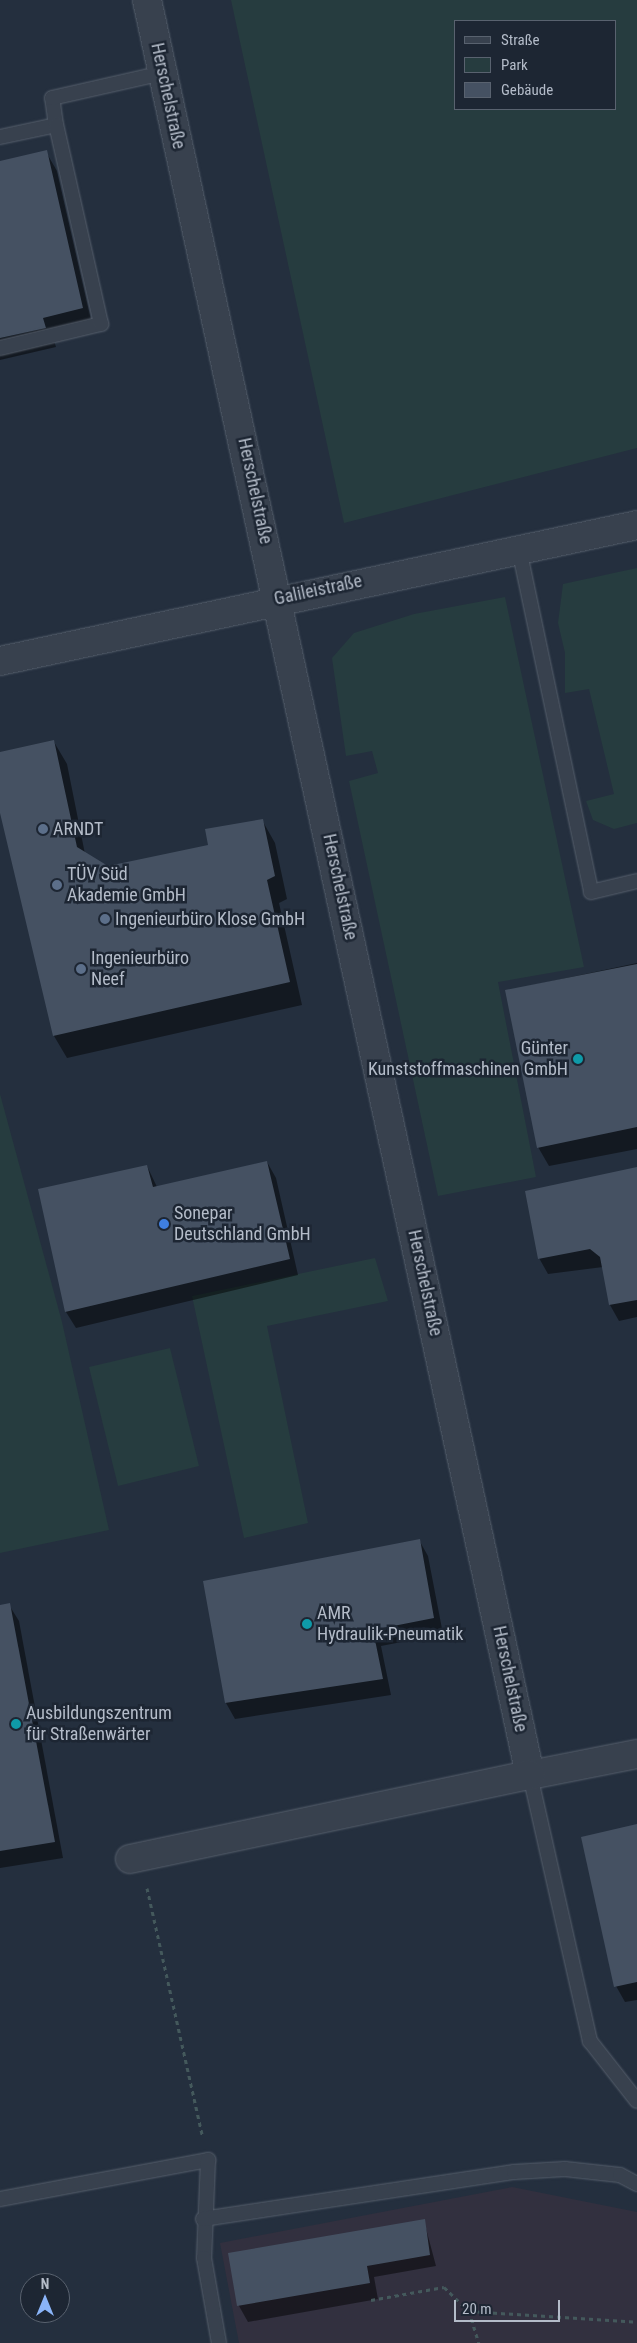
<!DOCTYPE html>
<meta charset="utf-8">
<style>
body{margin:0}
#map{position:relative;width:637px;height:2343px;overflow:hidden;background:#242f3e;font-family:"Roboto Condensed",sans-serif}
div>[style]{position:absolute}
.medical>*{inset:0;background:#32303f}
.green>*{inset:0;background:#263c3f}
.shadow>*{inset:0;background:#0007}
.building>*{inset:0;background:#455162}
.path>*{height:3px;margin-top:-1.5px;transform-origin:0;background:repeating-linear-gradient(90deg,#44595c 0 4px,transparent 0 8px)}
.roads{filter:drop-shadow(0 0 1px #565f6c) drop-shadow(0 0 1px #565f6c)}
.service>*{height:14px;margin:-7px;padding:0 7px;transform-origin:7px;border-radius:7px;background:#38414e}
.minor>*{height:28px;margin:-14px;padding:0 14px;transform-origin:14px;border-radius:14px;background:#38414e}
.dots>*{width:14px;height:14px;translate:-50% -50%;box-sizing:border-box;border:2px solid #1d2633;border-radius:50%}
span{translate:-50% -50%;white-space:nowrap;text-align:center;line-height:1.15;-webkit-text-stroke:5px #1d2633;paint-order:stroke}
.street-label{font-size:18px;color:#b4bcc9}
.poi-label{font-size:18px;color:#b4bcc9}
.left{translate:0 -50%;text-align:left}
.right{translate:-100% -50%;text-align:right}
.legend{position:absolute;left:454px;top:20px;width:162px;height:90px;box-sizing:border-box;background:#1d2633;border:1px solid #59626f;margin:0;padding:6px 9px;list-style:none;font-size:15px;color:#b4bcc9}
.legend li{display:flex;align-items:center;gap:10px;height:25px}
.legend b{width:25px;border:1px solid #59626f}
.north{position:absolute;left:20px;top:2273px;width:50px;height:50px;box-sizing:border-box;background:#1d2633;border:1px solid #59626f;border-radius:50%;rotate:0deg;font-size:14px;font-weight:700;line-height:20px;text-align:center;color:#b4bcc9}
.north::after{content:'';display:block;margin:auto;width:18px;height:22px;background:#8ab4f8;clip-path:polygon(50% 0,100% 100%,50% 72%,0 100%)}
.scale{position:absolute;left:454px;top:2300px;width:106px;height:22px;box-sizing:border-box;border:2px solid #b4bcc9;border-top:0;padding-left:6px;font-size:15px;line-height:18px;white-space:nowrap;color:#b4bcc9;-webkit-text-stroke:4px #1d2633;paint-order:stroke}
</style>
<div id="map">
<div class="medical">
<div style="clip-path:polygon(512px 2187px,637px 2212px,637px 2343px,239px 2343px,220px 2243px)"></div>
</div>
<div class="green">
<div style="clip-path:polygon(evenodd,231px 0,637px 0,637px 448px,344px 523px,231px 0,616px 21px,616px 109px,456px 109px,456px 21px,616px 21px)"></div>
<div style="clip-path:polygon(637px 568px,637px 823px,614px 829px,593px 820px,586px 801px,614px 794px,589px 689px,565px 693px,565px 653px,558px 623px,563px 584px)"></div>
<div style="clip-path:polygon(505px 597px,584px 967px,498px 982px,536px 1177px,438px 1196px,349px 781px,378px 773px,372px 751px,346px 756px,332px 658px,354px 633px,414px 614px)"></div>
<div style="clip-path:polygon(0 1094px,62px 1322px,109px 1530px,0 1553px)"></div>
<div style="clip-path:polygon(375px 1258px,388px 1301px,267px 1326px,308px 1523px,244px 1538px,192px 1296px)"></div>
<div style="clip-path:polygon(170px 1348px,199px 1466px,118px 1486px,89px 1367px)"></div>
</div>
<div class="shadow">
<div style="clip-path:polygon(46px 152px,57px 171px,93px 328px,53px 337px,56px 347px,0 360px,0 163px)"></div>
<div style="clip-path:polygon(54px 742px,67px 764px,85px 854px,108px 867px,209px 846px,262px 820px,275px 843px,287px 899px,279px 903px,302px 1005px,67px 1058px,54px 1036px,0 807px,0 753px)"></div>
<div style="clip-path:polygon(637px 963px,637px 1149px,549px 1166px,538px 1147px,506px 991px)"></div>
<div style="clip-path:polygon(267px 1162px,276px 1178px,298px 1275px,76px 1328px,66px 1312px,39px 1190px,147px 1166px,157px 1187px)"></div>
<div style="clip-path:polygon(637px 1169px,637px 1317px,619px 1321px,610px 1305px,603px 1267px,548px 1274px,539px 1258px)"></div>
<div style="clip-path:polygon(419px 1540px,428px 1556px,443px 1634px,381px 1646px,391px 1695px,235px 1719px,226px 1703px,205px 1582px)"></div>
<div style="clip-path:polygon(9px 1605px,19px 1621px,63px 1858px,0 1868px,0 1606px)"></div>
<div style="clip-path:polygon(637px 1826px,637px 2000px,625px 2002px,616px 1986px)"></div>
<div style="clip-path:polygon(424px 2221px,436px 2266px,374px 2277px,378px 2299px,248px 2322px,239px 2306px,229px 2254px)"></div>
</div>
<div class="building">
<div style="clip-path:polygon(47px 150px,83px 308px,43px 318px,46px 328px,0 338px,0 161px)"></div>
<div style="clip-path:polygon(54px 740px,77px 847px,108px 866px,208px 845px,205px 829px,263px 819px,275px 876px,267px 880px,290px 982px,53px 1036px,0 813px,0 752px)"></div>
<div style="clip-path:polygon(637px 964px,637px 1127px,537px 1148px,505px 990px)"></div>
<div style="clip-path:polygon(267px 1161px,290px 1259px,65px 1312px,38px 1189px,147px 1165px,153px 1187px)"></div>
<div style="clip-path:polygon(637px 1167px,637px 1300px,609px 1305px,600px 1257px,590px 1249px,538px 1259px,525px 1191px)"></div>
<div style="clip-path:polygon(420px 1539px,434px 1618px,373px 1630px,383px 1679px,225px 1703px,203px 1581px)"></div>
<div style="clip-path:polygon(10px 1603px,55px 1842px,0 1851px,0 1605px)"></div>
<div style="clip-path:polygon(637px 1824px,637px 1982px,614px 1987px,581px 1837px)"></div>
<div style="clip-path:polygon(425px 2219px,430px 2255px,367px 2266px,370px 2283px,237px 2306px,228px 2253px)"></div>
</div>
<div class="path">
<div style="left:147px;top:1888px;width:253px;rotate:77.4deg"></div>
<div style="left:371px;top:2300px;width:74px;rotate:-10.1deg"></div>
<div style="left:444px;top:2287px;width:35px;rotate:44deg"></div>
<div style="left:469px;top:2311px;width:34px;rotate:73deg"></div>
<div style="left:469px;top:2311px;width:168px;rotate:3.7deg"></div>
</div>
<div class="roads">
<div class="service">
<div style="left:0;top:137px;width:57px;rotate:-12.1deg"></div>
<div style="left:56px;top:125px;width:27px;rotate:-98deg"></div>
<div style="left:52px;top:98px;width:114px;rotate:-12.7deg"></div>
<div style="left:0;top:348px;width:104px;rotate:-13.4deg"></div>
<div style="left:101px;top:324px;width:204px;rotate:-102.7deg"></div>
<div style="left:519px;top:549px;width:350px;rotate:78.1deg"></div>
<div style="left:591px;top:892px;width:47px;rotate:-13.4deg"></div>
<div style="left:530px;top:1775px;width:273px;rotate:77.3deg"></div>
<div style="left:590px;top:2041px;width:76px;rotate:51.9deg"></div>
<div style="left:0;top:2199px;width:212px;rotate:-10.6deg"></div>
<div style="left:208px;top:2160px;width:98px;rotate:92.3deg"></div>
<div style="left:204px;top:2258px;width:86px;rotate:80deg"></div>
<div style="left:203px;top:2219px;width:315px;rotate:-8.6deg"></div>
<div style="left:514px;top:2172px;width:51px;rotate:-3.4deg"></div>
<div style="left:565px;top:2169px;width:55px;rotate:6.2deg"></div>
<div style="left:620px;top:2175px;width:19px;rotate:28deg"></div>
</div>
<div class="minor">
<div style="left:147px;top:0;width:1816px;rotate:77.82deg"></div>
<div style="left:530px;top:1775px;width:109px;rotate:-11.1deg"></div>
<div style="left:0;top:661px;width:651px;rotate:-12.05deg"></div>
<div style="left:130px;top:1859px;width:409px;rotate:-11.9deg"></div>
</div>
</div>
<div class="dots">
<div style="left:43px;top:829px;background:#5c6f8a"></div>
<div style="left:57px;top:885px;background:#5c6f8a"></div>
<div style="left:105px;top:919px;background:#5c6f8a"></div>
<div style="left:81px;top:969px;background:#5c6f8a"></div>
<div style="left:578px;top:1059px;background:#0f9aa8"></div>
<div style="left:164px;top:1224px;background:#3f7fe0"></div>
<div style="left:307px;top:1624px;background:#0f9aa8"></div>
<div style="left:16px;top:1724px;background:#0f9aa8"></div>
</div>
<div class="street-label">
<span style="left:168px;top:96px;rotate:78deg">Herschelstraße</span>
<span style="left:255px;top:491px;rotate:78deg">Herschelstraße</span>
<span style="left:318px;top:590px;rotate:-12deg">Galileistraße</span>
<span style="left:340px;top:887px;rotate:78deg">Herschelstraße</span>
<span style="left:425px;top:1283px;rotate:78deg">Herschelstraße</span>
<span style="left:510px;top:1679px;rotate:78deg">Herschelstraße</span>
</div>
<div class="poi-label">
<span class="left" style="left:53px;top:829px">ARNDT</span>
<span class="left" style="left:67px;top:885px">TÜV Süd<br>Akademie GmbH</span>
<span class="left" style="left:115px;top:919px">Ingenieurbüro Klose GmbH</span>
<span class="left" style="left:91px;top:969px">Ingenieurbüro<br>Neef</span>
<span class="right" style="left:568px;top:1059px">Günter<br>Kunststoffmaschinen GmbH</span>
<span class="left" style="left:174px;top:1224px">Sonepar<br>Deutschland GmbH</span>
<span class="left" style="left:317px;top:1624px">AMR<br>Hydraulik-Pneumatik</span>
<span class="left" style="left:26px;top:1724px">Ausbildungszentrum<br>für Straßenwärter</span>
</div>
<ul class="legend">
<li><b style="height:6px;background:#38414e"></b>Straße</li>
<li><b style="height:14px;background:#263c3f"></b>Park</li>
<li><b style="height:14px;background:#455162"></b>Gebäude</li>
</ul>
<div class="north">N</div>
<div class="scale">20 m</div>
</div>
